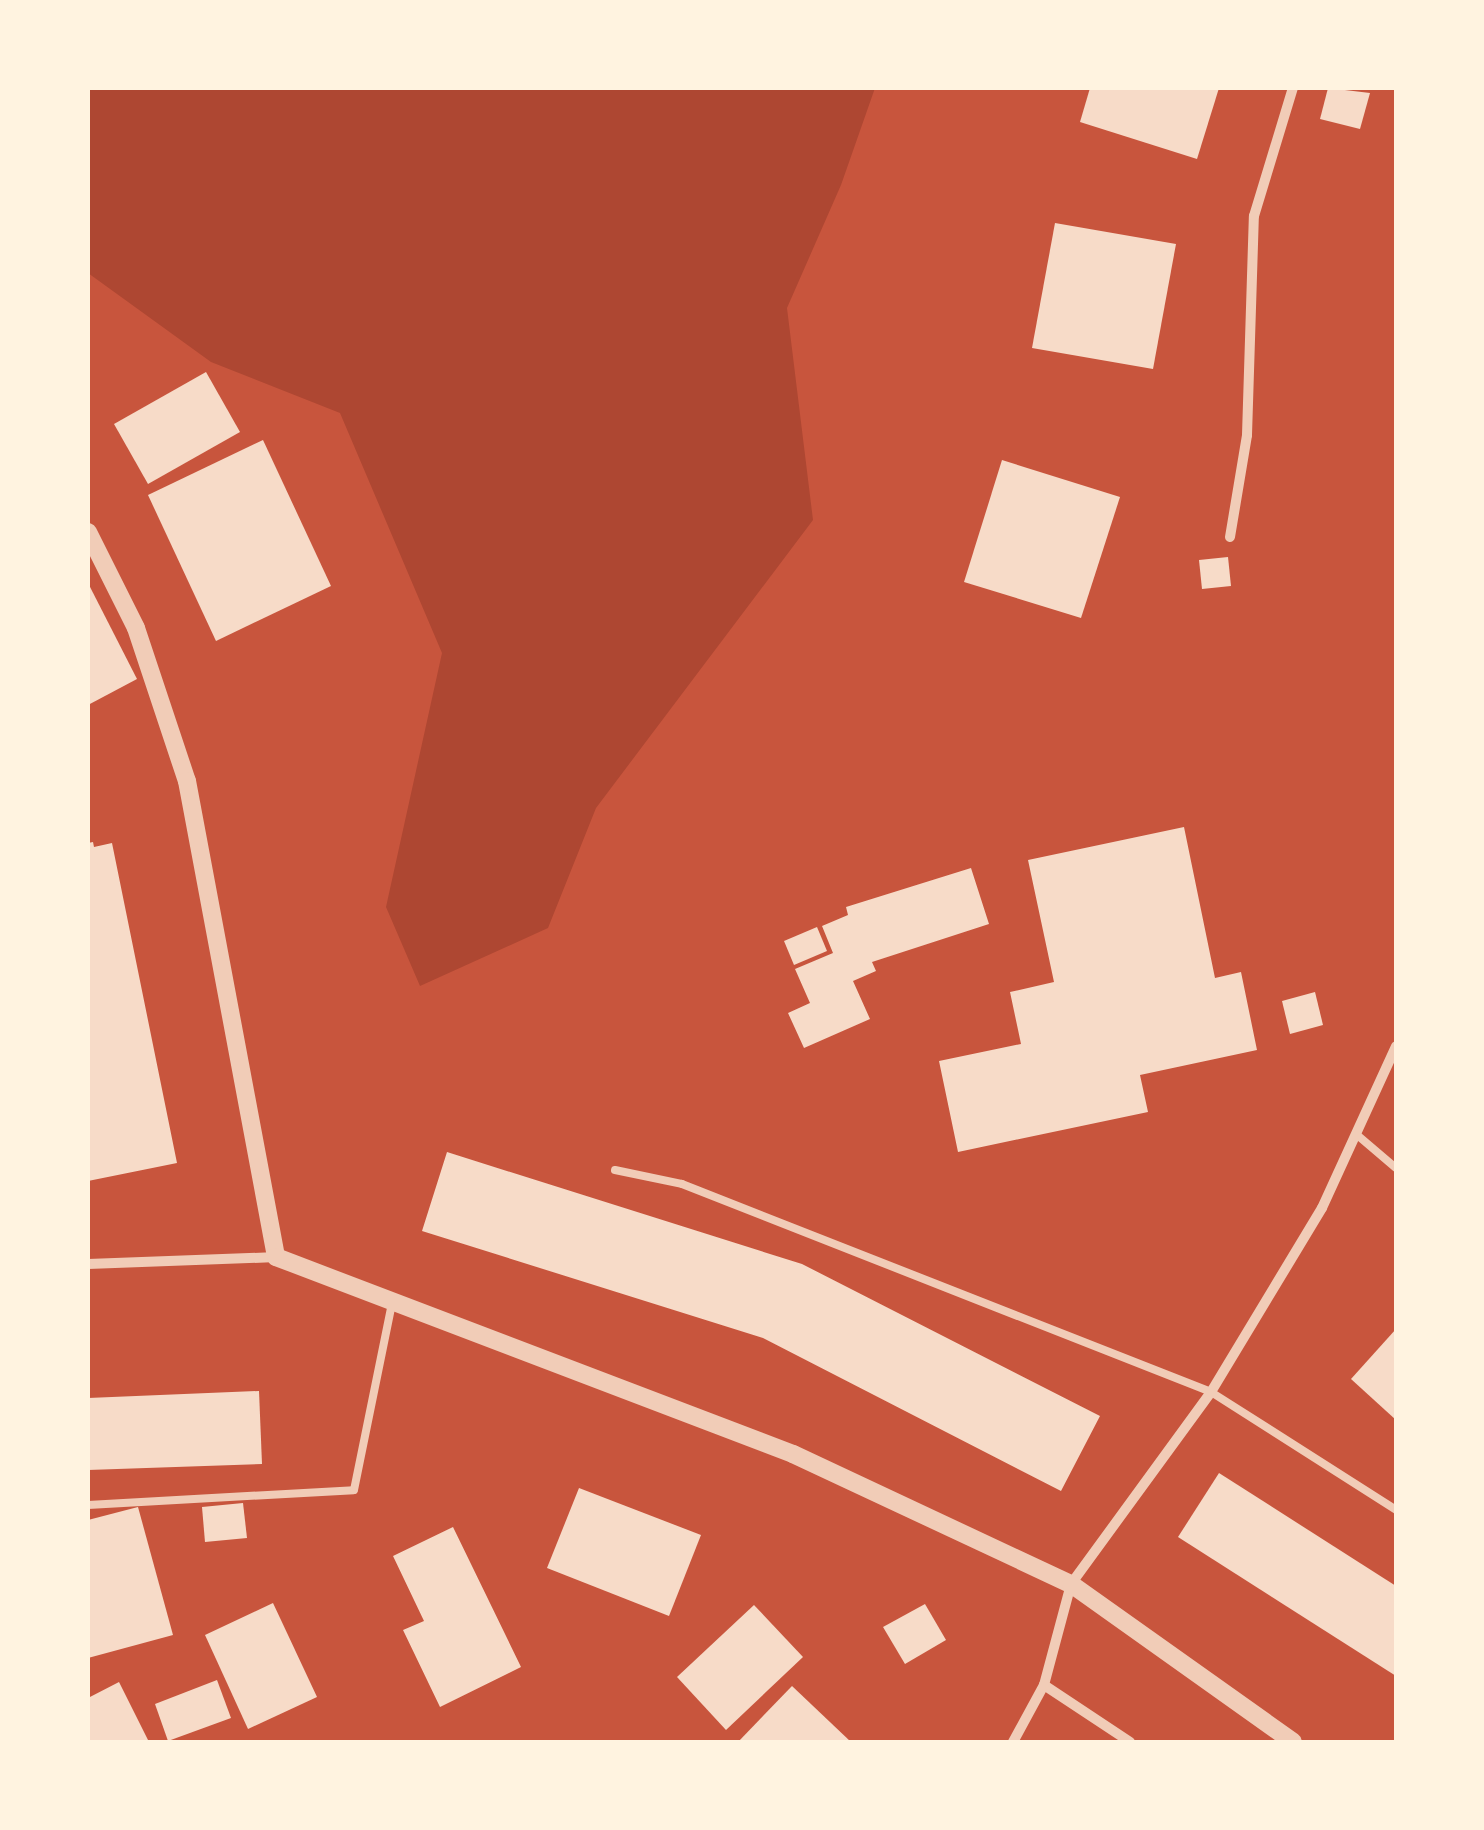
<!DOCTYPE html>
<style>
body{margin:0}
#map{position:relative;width:1484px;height:1830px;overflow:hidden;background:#c8553d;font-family:Cabin,sans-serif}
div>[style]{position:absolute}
.green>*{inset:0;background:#ae4732}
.building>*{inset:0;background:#f7dbc8}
.service>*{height:8px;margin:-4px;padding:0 4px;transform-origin:4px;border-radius:4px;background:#f1ccb7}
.minor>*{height:10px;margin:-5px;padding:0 5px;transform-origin:5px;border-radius:5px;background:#f1ccb7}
.tertiary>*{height:18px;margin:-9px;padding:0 9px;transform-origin:9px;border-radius:9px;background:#f1ccb7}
span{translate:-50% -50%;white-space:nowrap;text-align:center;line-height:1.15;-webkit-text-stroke:8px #fff3e0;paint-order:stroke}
.frame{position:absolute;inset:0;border:90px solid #fff3e0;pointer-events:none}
</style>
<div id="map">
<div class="green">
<div style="clip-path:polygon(88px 88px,875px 88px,841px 185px,787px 308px,813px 520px,596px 808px,548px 928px,420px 986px,386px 907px,442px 653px,340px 413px,211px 362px,88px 273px)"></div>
</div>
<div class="building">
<div style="clip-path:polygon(1090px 88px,1219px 88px,1197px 159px,1080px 122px)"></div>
<div style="clip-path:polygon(1328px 88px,1370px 93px,1360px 129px,1320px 119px)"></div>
<div style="clip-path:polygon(1055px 223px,1176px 244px,1153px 369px,1032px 348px)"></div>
<div style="clip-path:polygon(206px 372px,240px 432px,148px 484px,114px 424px)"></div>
<div style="clip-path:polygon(263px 440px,331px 586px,216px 641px,148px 495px)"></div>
<div style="clip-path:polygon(1002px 460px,1120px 497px,1081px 618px,964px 582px)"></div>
<div style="clip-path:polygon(1228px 557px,1231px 586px,1202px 589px,1199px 560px)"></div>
<div style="clip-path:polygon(88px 583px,137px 679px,88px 705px)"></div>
<div style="clip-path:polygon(1184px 827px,1215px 978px,1241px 972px,1257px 1050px,1140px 1075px,1148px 1112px,958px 1152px,939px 1061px,1021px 1044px,1010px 992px,1054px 982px,1028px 860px)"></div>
<div style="clip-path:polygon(93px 842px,94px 847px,112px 843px,177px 1163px,88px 1181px,88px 843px)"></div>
<div style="clip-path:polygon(971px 868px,989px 924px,872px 962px,876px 971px,853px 981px,870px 1019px,804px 1048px,788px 1013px,810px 1003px,795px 969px,833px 953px,822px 926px,848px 915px,846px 907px)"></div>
<div style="clip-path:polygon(817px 927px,827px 951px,794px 965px,784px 941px)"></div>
<div style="clip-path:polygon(1315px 992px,1323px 1025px,1290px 1034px,1282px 1001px)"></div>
<div style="clip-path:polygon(447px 1152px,802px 1264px,1100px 1416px,1061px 1491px,763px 1338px,422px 1231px)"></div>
<div style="clip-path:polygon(1396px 1329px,1396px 1420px,1351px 1379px)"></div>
<div style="clip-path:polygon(259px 1391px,262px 1464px,88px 1470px,88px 1398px)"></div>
<div style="clip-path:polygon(1219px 1473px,1396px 1586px,1396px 1676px,1178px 1537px)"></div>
<div style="clip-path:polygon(579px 1488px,701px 1535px,669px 1616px,547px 1568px)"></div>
<div style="clip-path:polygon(243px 1503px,247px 1538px,205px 1542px,202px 1507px)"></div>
<div style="clip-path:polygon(138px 1507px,173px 1635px,88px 1658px,88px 1520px)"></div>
<div style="clip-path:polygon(453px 1527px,521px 1667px,440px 1707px,403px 1630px,424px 1621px,393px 1556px)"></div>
<div style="clip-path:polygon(273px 1603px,317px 1697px,248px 1729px,205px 1635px)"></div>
<div style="clip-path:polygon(925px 1604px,946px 1640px,905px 1664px,883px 1627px)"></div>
<div style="clip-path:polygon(754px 1605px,803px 1657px,726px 1730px,677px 1677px)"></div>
<div style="clip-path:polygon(217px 1680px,231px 1718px,168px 1741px,155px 1704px)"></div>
<div style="clip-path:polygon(119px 1682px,149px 1742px,88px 1742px,88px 1698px)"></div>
<div style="clip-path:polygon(792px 1686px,851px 1742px,738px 1742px)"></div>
</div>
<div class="service">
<div style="left:1356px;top:1134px;width:52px;rotate:40.4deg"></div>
<div style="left:615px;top:1170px;width:68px;rotate:11.8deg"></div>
<div style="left:682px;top:1184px;width:568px;rotate:21.46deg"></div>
<div style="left:1211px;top:1392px;width:219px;rotate:32.5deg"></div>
<div style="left:88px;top:1505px;width:266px;rotate:-3.2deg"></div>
<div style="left:354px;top:1490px;width:191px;rotate:-78.5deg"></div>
</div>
<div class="minor">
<div style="left:1230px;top:537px;width:103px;rotate:-80.5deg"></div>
<div style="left:1247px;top:435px;width:219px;rotate:-88.2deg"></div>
<div style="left:1254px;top:216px;width:134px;rotate:-73.1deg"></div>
<div style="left:88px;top:1264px;width:188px;rotate:-2.1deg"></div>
<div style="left:1044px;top:1685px;width:103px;rotate:33.5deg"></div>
<div style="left:1013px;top:1742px;width:65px;rotate:-61.5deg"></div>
<div style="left:1044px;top:1685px;width:105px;rotate:-75deg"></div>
<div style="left:1071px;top:1584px;width:238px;rotate:-53.9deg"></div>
<div style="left:1211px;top:1392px;width:215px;rotate:-58.9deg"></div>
<div style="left:1322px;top:1208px;width:178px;rotate:-65.4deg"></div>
</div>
<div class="tertiary">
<div style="left:88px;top:532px;width:107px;rotate:63.4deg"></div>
<div style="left:136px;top:628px;width:161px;rotate:71.6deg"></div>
<div style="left:187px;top:781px;width:484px;rotate:79.4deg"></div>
<div style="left:276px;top:1257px;width:553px;rotate:20.86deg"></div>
<div style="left:793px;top:1454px;width:307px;rotate:25.1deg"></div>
<div style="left:1071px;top:1584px;width:272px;rotate:35.4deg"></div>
</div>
<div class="frame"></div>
</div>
